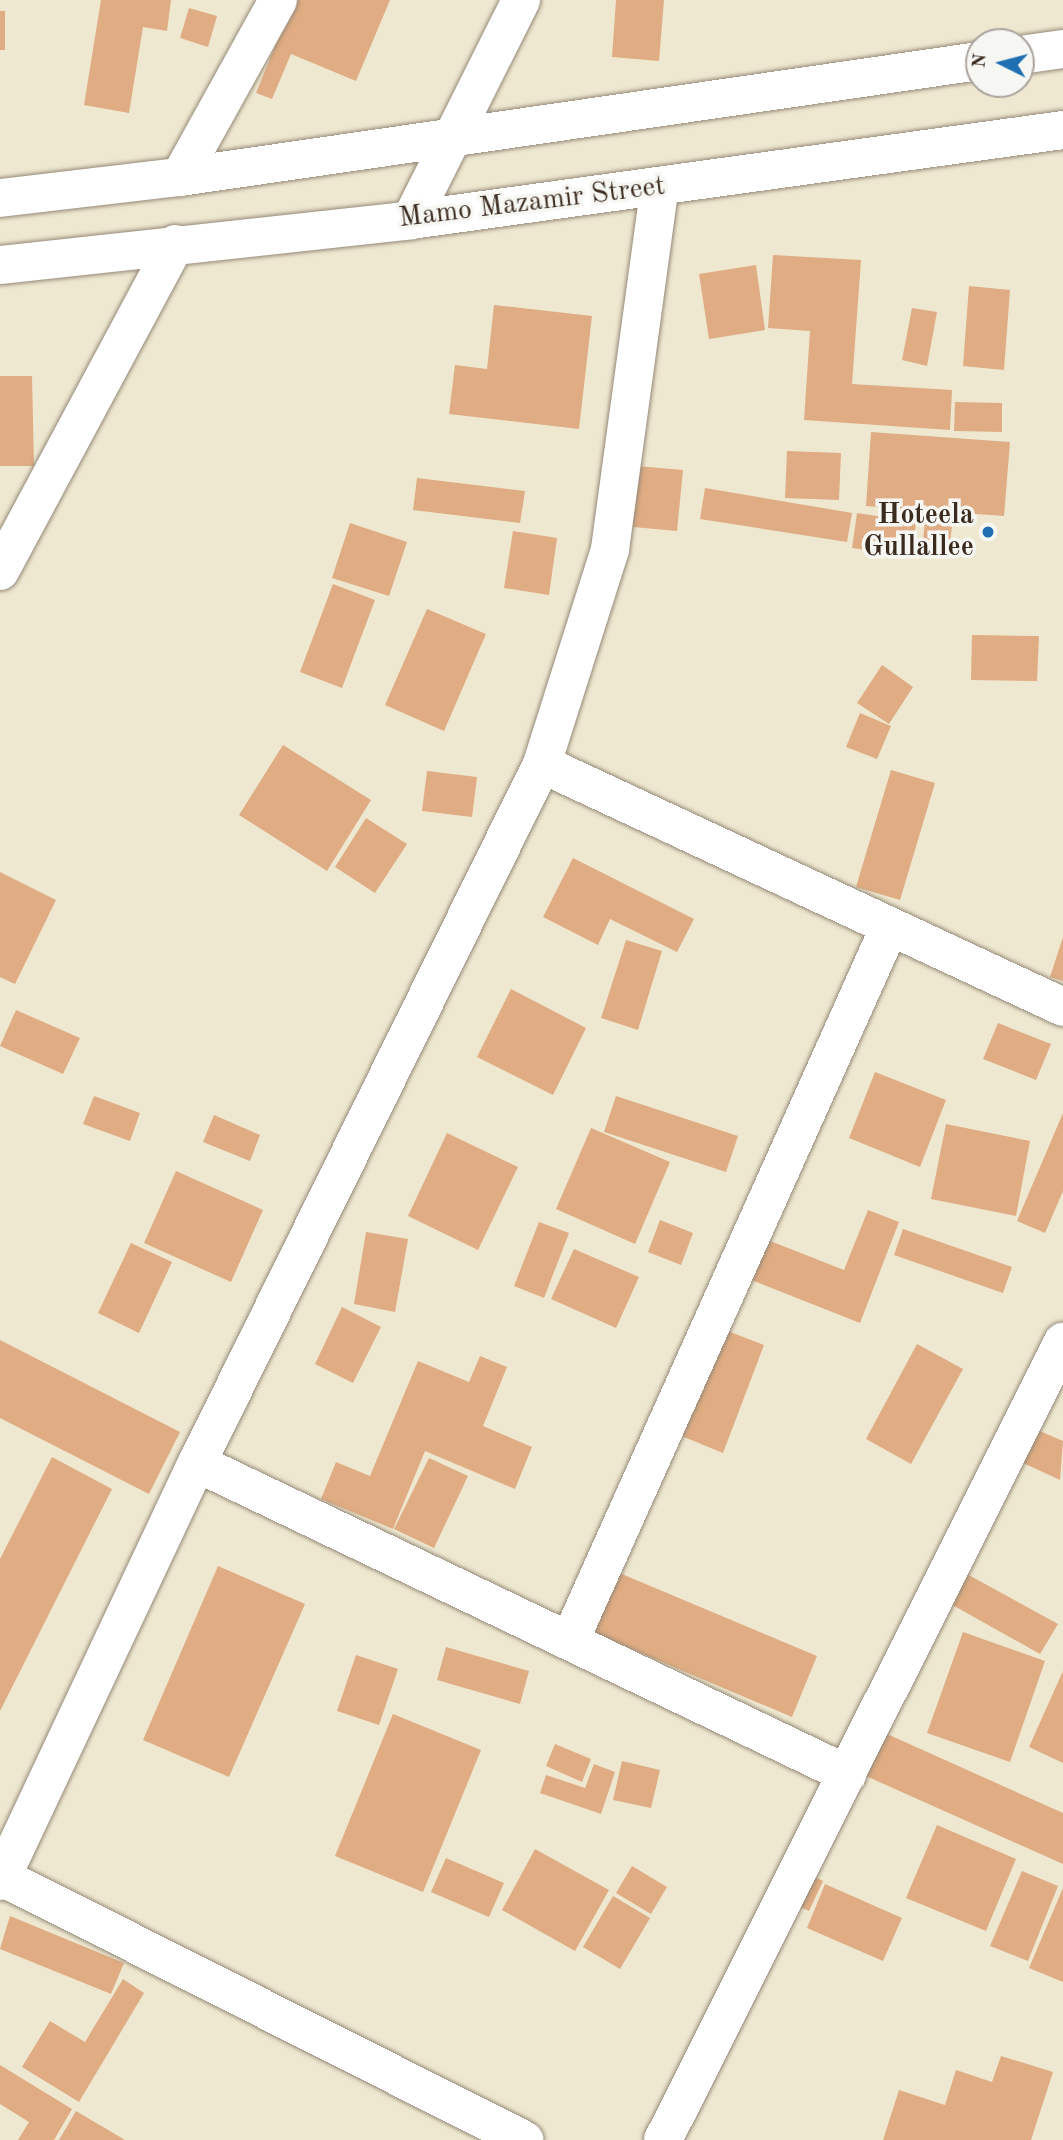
<!DOCTYPE html>
<style>
body{margin:0}
#map{position:relative;width:1063px;height:2140px;overflow:hidden;background:#efe8d1;font-family:"Old Standard TT",serif}
div>[style]{position:absolute}
.building>*{inset:0;background:#dfac83}
.roads{filter:drop-shadow(0 0 2px #958978) drop-shadow(0 0 2px #958978)}
.minor>*{height:38px;margin:-19px;padding:0 19px;transform-origin:19px;border-radius:19px;background:#fff}
.tertiary>*{height:38px;margin:-19px;padding:0 19px;transform-origin:19px;border-radius:19px;background:#fff}
.primary>*{height:38px;margin:-19px;padding:0 19px;transform-origin:19px;border-radius:19px;background:#fff}
.dots>*{width:19px;height:19px;translate:-50% -50%;box-sizing:border-box;border:4px solid #f6f6f2;border-radius:50%}
span{translate:-50% -50%;white-space:nowrap;text-align:center;line-height:1.15;-webkit-text-stroke:7px #f6f6f2;paint-order:stroke}
.street-label{font-size:28px;color:#3b2a1e}
.poi-label{font-size:28px;color:#3b2a1e;font-weight:700}
.right{translate:-100% -50%;text-align:right}
.north{position:absolute;left:965px;top:28px;width:70px;height:70px;box-sizing:border-box;background:#f6f6f2;border:2px solid #aba49d;border-radius:50%;rotate:276deg;font-size:19px;font-weight:700;line-height:28px;text-align:center;color:#3b2a1e}
.north::after{content:'';display:block;margin:auto;width:24px;height:32px;background:#1f6fb2;clip-path:polygon(50% 0,100% 100%,50% 72%,0 100%)}
</style>
<div id="map">
<div class="building">
<div style="clip-path:polygon(101px 0,171px 0,167px 31px,143px 27px,129px 113px,84px 105px)"></div>
<div style="clip-path:polygon(294px 0,390px 0,356px 81px,291px 54px,272px 99px,256px 93px)"></div>
<div style="clip-path:polygon(616px 0,664px 0,659px 61px,612px 57px)"></div>
<div style="clip-path:polygon(189px 8px,217px 16px,208px 47px,180px 38px)"></div>
<div style="clip-path:polygon(0 11px,5px 11px,5px 50px,0 50px)"></div>
<div style="clip-path:polygon(773px 255px,861px 260px,852px 384px,952px 390px,950px 430px,804px 420px,810px 331px,768px 328px)"></div>
<div style="clip-path:polygon(756px 265px,765px 330px,709px 339px,699px 274px)"></div>
<div style="clip-path:polygon(969px 286px,1010px 290px,1004px 370px,963px 366px)"></div>
<div style="clip-path:polygon(494px 305px,592px 316px,579px 429px,449px 414px,455px 365px,487px 369px)"></div>
<div style="clip-path:polygon(912px 308px,937px 312px,927px 366px,902px 360px)"></div>
<div style="clip-path:polygon(0 376px,32px 376px,34px 466px,0 466px)"></div>
<div style="clip-path:polygon(955px 402px,1002px 403px,1002px 432px,954px 431px)"></div>
<div style="clip-path:polygon(871px 432px,1010px 442px,1004px 516px,866px 506px)"></div>
<div style="clip-path:polygon(787px 451px,841px 453px,839px 500px,785px 498px)"></div>
<div style="clip-path:polygon(637px 466px,683px 470px,677px 531px,633px 527px)"></div>
<div style="clip-path:polygon(417px 478px,525px 491px,520px 523px,413px 510px)"></div>
<div style="clip-path:polygon(705px 488px,852px 513px,847px 542px,700px 519px)"></div>
<div style="clip-path:polygon(926px 512px,953px 515px,949px 554px,922px 550px)"></div>
<div style="clip-path:polygon(857px 513px,916px 522px,912px 556px,852px 548px)"></div>
<div style="clip-path:polygon(350px 523px,407px 542px,389px 596px,332px 578px)"></div>
<div style="clip-path:polygon(513px 531px,557px 538px,549px 595px,504px 588px)"></div>
<div style="clip-path:polygon(333px 584px,375px 600px,342px 688px,300px 672px)"></div>
<div style="clip-path:polygon(427px 609px,486px 634px,444px 731px,385px 705px)"></div>
<div style="clip-path:polygon(972px 635px,1039px 636px,1037px 681px,971px 680px)"></div>
<div style="clip-path:polygon(882px 665px,913px 687px,889px 724px,857px 703px)"></div>
<div style="clip-path:polygon(860px 713px,891px 726px,877px 759px,846px 747px)"></div>
<div style="clip-path:polygon(283px 745px,371px 800px,327px 871px,239px 815px)"></div>
<div style="clip-path:polygon(891px 770px,935px 783px,900px 900px,856px 887px)"></div>
<div style="clip-path:polygon(427px 771px,477px 777px,472px 817px,422px 811px)"></div>
<div style="clip-path:polygon(366px 818px,407px 844px,375px 893px,335px 867px)"></div>
<div style="clip-path:polygon(573px 858px,694px 919px,677px 952px,610px 919px,598px 945px,543px 917px)"></div>
<div style="clip-path:polygon(0 872px,56px 900px,15px 984px,0 977px)"></div>
<div style="clip-path:polygon(1063px 937px,1063px 981px,1050px 977px)"></div>
<div style="clip-path:polygon(626px 940px,662px 951px,638px 1030px,601px 1018px)"></div>
<div style="clip-path:polygon(511px 989px,586px 1028px,553px 1095px,477px 1057px)"></div>
<div style="clip-path:polygon(16px 1010px,80px 1038px,63px 1074px,0 1046px)"></div>
<div style="clip-path:polygon(998px 1023px,1051px 1044px,1036px 1080px,983px 1059px)"></div>
<div style="clip-path:polygon(875px 1072px,946px 1100px,920px 1167px,849px 1138px)"></div>
<div style="clip-path:polygon(94px 1096px,140px 1113px,130px 1141px,83px 1124px)"></div>
<div style="clip-path:polygon(616px 1096px,738px 1136px,726px 1172px,604px 1132px)"></div>
<div style="clip-path:polygon(1063px 1113px,1063px 1191px,1045px 1233px,1017px 1221px)"></div>
<div style="clip-path:polygon(214px 1115px,260px 1135px,250px 1161px,203px 1142px)"></div>
<div style="clip-path:polygon(946px 1124px,1030px 1141px,1016px 1216px,931px 1199px)"></div>
<div style="clip-path:polygon(591px 1128px,670px 1162px,635px 1244px,556px 1209px)"></div>
<div style="clip-path:polygon(447px 1133px,518px 1167px,478px 1250px,408px 1216px)"></div>
<div style="clip-path:polygon(176px 1171px,263px 1210px,231px 1282px,144px 1243px)"></div>
<div style="clip-path:polygon(868px 1210px,899px 1222px,860px 1323px,744px 1277px,760px 1237px,844px 1270px)"></div>
<div style="clip-path:polygon(660px 1220px,693px 1233px,681px 1265px,648px 1252px)"></div>
<div style="clip-path:polygon(539px 1222px,569px 1233px,544px 1298px,514px 1286px)"></div>
<div style="clip-path:polygon(903px 1229px,1012px 1267px,1003px 1293px,894px 1255px)"></div>
<div style="clip-path:polygon(366px 1232px,408px 1239px,395px 1312px,354px 1304px)"></div>
<div style="clip-path:polygon(131px 1243px,172px 1262px,139px 1333px,98px 1313px)"></div>
<div style="clip-path:polygon(574px 1249px,639px 1277px,616px 1328px,551px 1299px)"></div>
<div style="clip-path:polygon(342px 1307px,381px 1327px,353px 1383px,315px 1364px)"></div>
<div style="clip-path:polygon(720px 1328px,764px 1345px,723px 1453px,679px 1435px)"></div>
<div style="clip-path:polygon(0 1340px,180px 1432px,149px 1494px,0 1418px)"></div>
<div style="clip-path:polygon(917px 1344px,963px 1369px,911px 1464px,866px 1439px)"></div>
<div style="clip-path:polygon(480px 1356px,507px 1367px,483px 1426px,532px 1447px,515px 1489px,425px 1451px,393px 1529px,321px 1499px,336px 1462px,370px 1476px,418px 1361px,469px 1382px)"></div>
<div style="clip-path:polygon(1026px 1425px,1063px 1441px,1060px 1480px,1012px 1458px)"></div>
<div style="clip-path:polygon(52px 1457px,112px 1489px,0 1711px,0 1559px)"></div>
<div style="clip-path:polygon(429px 1458px,468px 1476px,434px 1548px,394px 1529px)"></div>
<div style="clip-path:polygon(218px 1566px,305px 1604px,229px 1777px,143px 1740px)"></div>
<div style="clip-path:polygon(956px 1568px,1058px 1624px,1040px 1654px,940px 1598px)"></div>
<div style="clip-path:polygon(617px 1572px,817px 1656px,792px 1717px,591px 1632px)"></div>
<div style="clip-path:polygon(963px 1632px,1045px 1661px,1010px 1762px,927px 1733px)"></div>
<div style="clip-path:polygon(446px 1647px,529px 1671px,520px 1704px,437px 1680px)"></div>
<div style="clip-path:polygon(356px 1655px,398px 1669px,379px 1725px,337px 1711px)"></div>
<div style="clip-path:polygon(1063px 1671px,1063px 1763px,1029px 1747px)"></div>
<div style="clip-path:polygon(393px 1714px,481px 1750px,423px 1892px,335px 1856px)"></div>
<div style="clip-path:polygon(876px 1729px,1063px 1813px,1063px 1864px,857px 1772px)"></div>
<div style="clip-path:polygon(555px 1744px,591px 1759px,582px 1782px,546px 1766px)"></div>
<div style="clip-path:polygon(622px 1761px,660px 1770px,651px 1808px,613px 1800px)"></div>
<div style="clip-path:polygon(594px 1764px,615px 1772px,601px 1814px,540px 1793px,546px 1775px,585px 1788px)"></div>
<div style="clip-path:polygon(937px 1825px,1016px 1859px,986px 1931px,906px 1898px)"></div>
<div style="clip-path:polygon(535px 1849px,609px 1890px,575px 1951px,502px 1910px)"></div>
<div style="clip-path:polygon(446px 1858px,504px 1883px,489px 1917px,431px 1892px)"></div>
<div style="clip-path:polygon(791px 1865px,823px 1881px,809px 1911px,776px 1895px)"></div>
<div style="clip-path:polygon(632px 1866px,667px 1887px,651px 1914px,616px 1893px)"></div>
<div style="clip-path:polygon(1022px 1871px,1058px 1886px,1028px 1961px,990px 1946px)"></div>
<div style="clip-path:polygon(825px 1884px,902px 1918px,883px 1961px,807px 1928px)"></div>
<div style="clip-path:polygon(1063px 1888px,1063px 1982px,1029px 1968px)"></div>
<div style="clip-path:polygon(613px 1896px,650px 1918px,620px 1969px,583px 1947px)"></div>
<div style="clip-path:polygon(10px 1916px,124px 1963px,111px 1994px,0 1949px)"></div>
<div style="clip-path:polygon(123px 1979px,144px 1993px,79px 2102px,22px 2067px,50px 2021px,85px 2042px)"></div>
<div style="clip-path:polygon(1001px 2056px,1053px 2072px,1031px 2140px,883px 2140px,899px 2090px,945px 2105px,956px 2070px,992px 2082px)"></div>
<div style="clip-path:polygon(0 2065px,72px 2109px,54px 2140px,18px 2140px,29px 2122px,0 2104px)"></div>
<div style="clip-path:polygon(76px 2111px,125px 2140px,59px 2140px)"></div>
</div>
<div class="roads">
<div class="minor">
<div style="left:180px;top:177px;width:202px;rotate:-61deg"></div>
<div style="left:0;top:571px;width:371px;rotate:-61.8deg"></div>
<div style="left:542px;top:764px;width:575px;rotate:25deg"></div>
<div style="left:197px;top:1463px;width:721px;rotate:25.57deg"></div>
<div style="left:571px;top:1638px;width:780px;rotate:-65.87deg"></div>
<div style="left:2px;top:1877px;width:585px;rotate:26.74deg"></div>
<div style="left:0;top:1881px;width:462px;rotate:-64.8deg"></div>
<div style="left:197px;top:1463px;width:780px;rotate:-63.73deg"></div>
<div style="left:542px;top:764px;width:225px;rotate:-72.4deg"></div>
<div style="left:610px;top:549px;width:366px;rotate:-82.2deg"></div>
<div style="left:663px;top:2140px;width:893px;rotate:-63.38deg"></div>
</div>
<div class="tertiary">
<div style="left:411px;top:220px;width:246px;rotate:-63.4deg"></div>
</div>
<div class="primary">
<div style="left:1021px;top:55px;width:42px;rotate:-8.1deg"></div>
<div style="left:0;top:198px;width:181px;rotate:-6.7deg"></div>
<div style="left:180px;top:177px;width:807px;rotate:-8.26deg"></div>
<div style="left:0;top:265px;width:413px;rotate:-6.2deg"></div>
<div style="left:411px;top:220px;width:658px;rotate:-7.86deg"></div>
</div>
</div>
<div class="dots">
<div style="left:988px;top:532px;background:#1f6fb2"></div>
</div>
<div class="street-label">
<span style="left:532px;top:203px;rotate:-7deg">Mamo Mazamir Street</span>
</div>
<div class="poi-label">
<span class="right" style="left:974px;top:532px">Hoteela<br>Gullallee</span>
</div>
<div class="north">N</div>
</div>
